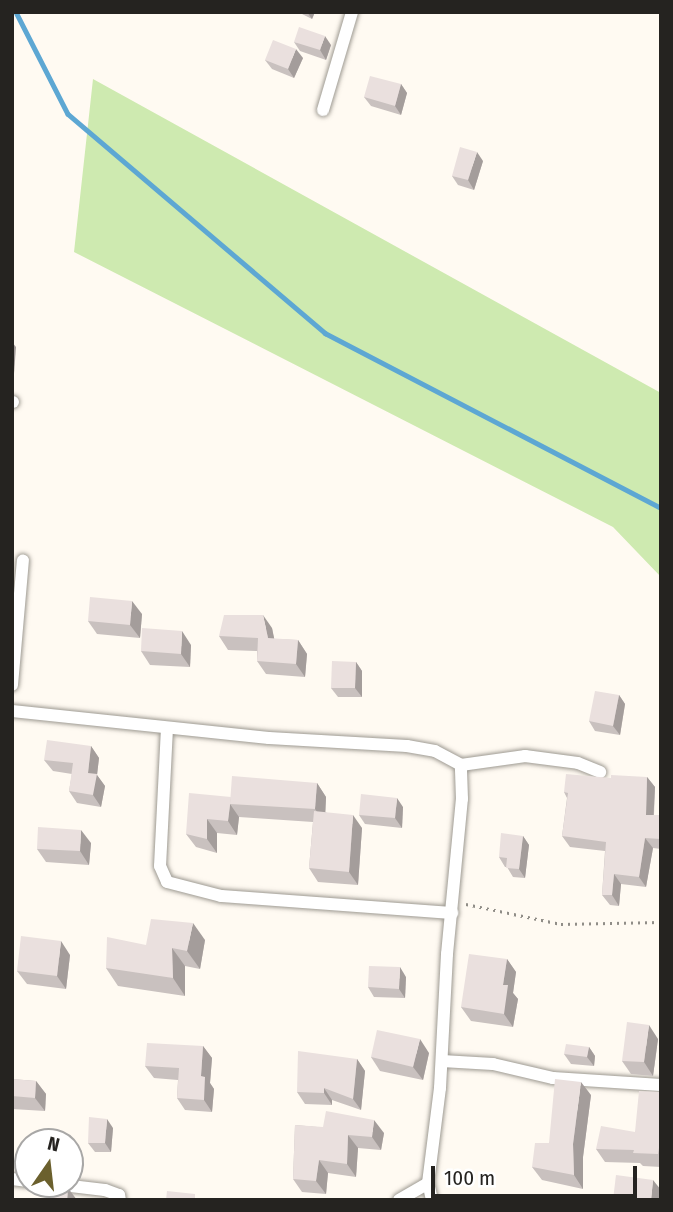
<!DOCTYPE html>
<style>
body{margin:0}
#map{position:relative;width:673px;height:1212px;overflow:hidden;background:#fffaf2;font-family:"Fira Sans Condensed",sans-serif}
div>[style]{position:absolute}
.green>*{inset:0;background:#ceeab0}
.stream>*{height:4.5px;margin:-2.25px;padding:0 2.25px;transform-origin:2.25px;border-radius:2.25px;background:#5da7d3}
.path>*{height:2.5px;margin-top:-1.25px;transform-origin:0;background:repeating-linear-gradient(90deg,#908d87 0 2px,transparent 0 7px)}
.roads{filter:drop-shadow(0 0 2px #9e9a92) drop-shadow(0 0 2px #9e9a92)}
.street>*{height:12px;margin:-6px;padding:0 6px;transform-origin:6px;border-radius:6px;background:#fff}
.wall>*{inset:0;background:#c9c1bf}
.shaded-wall>*{inset:0;background:#a49d9b}
.building>*{inset:0;background:#eae0de}
span{translate:-50% -50%;white-space:nowrap;text-align:center;line-height:1.15;-webkit-text-stroke:5px #fff;paint-order:stroke}
.frame{position:absolute;inset:0;border:14px solid #252320;pointer-events:none}
.north{position:absolute;left:14px;top:1128px;width:70px;height:70px;box-sizing:border-box;background:#fff;border:2px solid #a8a7a6;border-radius:50%;rotate:14deg;font-size:19px;font-weight:700;line-height:28px;text-align:center;color:#252320}
.north::after{content:'';display:block;margin:auto;width:24px;height:32px;background:#6b602d;clip-path:polygon(50% 0,100% 100%,50% 72%,0 100%)}
.scale{position:absolute;left:431px;top:1166px;width:206px;height:32px;box-sizing:border-box;border:4px solid #252320;border-top:0;padding-left:9px;font-size:21px;line-height:24px;white-space:nowrap;color:#252320;-webkit-text-stroke:5px #fff;paint-order:stroke}
</style>
<div id="map">
<div class="green">
<div style="clip-path:polygon(93px 79px,661px 393px,661px 577px,613px 527px,74px 252px)"></div>
</div>
<div class="stream">
<div style="left:16px;top:12px;width:114px;rotate:63deg"></div>
<div style="left:68px;top:114px;width:338px;rotate:40.4deg"></div>
<div style="left:325px;top:333px;width:379px;rotate:27.5deg"></div>
</div>
<div class="path">
<div style="left:466px;top:904px;width:97px;rotate:11.9deg"></div>
<div style="left:561px;top:924px;width:100px;rotate:-1.1deg"></div>
</div>
<div class="roads">
<div class="street">
<div style="left:323px;top:110px;width:102px;rotate:-73.5deg"></div>
<div style="left:12px;top:402px;width:1px"></div>
<div style="left:12px;top:685px;width:125px;rotate:-85deg"></div>
<div style="left:12px;top:711px;width:258px;rotate:6deg"></div>
<div style="left:269px;top:738px;width:138px;rotate:3.3deg"></div>
<div style="left:407px;top:746px;width:28px;rotate:10deg"></div>
<div style="left:435px;top:751px;width:30px;rotate:28deg"></div>
<div style="left:167px;top:728px;width:138px;rotate:92.9deg"></div>
<div style="left:160px;top:866px;width:17px;rotate:66deg"></div>
<div style="left:167px;top:882px;width:56px;rotate:14.5deg"></div>
<div style="left:221px;top:896px;width:232px;rotate:4.2deg"></div>
<div style="left:442px;top:1061px;width:51px;rotate:3.4deg"></div>
<div style="left:493px;top:1064px;width:62px;rotate:13.1deg"></div>
<div style="left:553px;top:1078px;width:108px;rotate:3.7deg"></div>
<div style="left:12px;top:1179px;width:16px;rotate:7deg"></div>
<div style="left:54px;top:1184px;width:51px;rotate:6.7deg"></div>
<div style="left:105px;top:1190px;width:15px;rotate:20deg"></div>
<div style="left:119px;top:1195px;width:5px;rotate:79deg"></div>
<div style="left:399px;top:1200px;width:34px;rotate:-30deg"></div>
<div style="left:432px;top:1200px;width:17px;rotate:-103deg"></div>
<div style="left:428px;top:1183px;width:96px;rotate:-82.8deg"></div>
<div style="left:440px;top:1088px;width:134px;rotate:-87deg"></div>
<div style="left:447px;top:954px;width:156px;rotate:-84.5deg"></div>
<div style="left:462px;top:799px;width:34px;rotate:-92deg"></div>
<div style="left:461px;top:765px;width:65px;rotate:-8deg"></div>
<div style="left:525px;top:756px;width:53px;rotate:7.5deg"></div>
<div style="left:578px;top:763px;width:24px;rotate:22deg"></div>
</div>
</div>
<div class="wall">
<div style="clip-path:polygon(298px 12px,315px 12px,312px 19px)"></div>
<div style="clip-path:polygon(294px 42px,331px 45px,326px 60px,300px 51px)"></div>
<div style="clip-path:polygon(303px 58px,294px 78px,272px 69px,265px 60px)"></div>
<div style="clip-path:polygon(401px 84px,407px 93px,401px 115px,371px 106px,364px 97px)"></div>
<div style="clip-path:polygon(483px 161px,474px 190px,458px 185px,452px 176px)"></div>
<div style="clip-path:polygon(142px 614px,140px 638px,97px 634px,88px 621px)"></div>
<div style="clip-path:polygon(272px 628px,274px 639px,298px 640px,307px 654px,305px 677px,266px 674px,257px 661px,257px 651px,228px 650px,219px 636px)"></div>
<div style="clip-path:polygon(191px 645px,190px 667px,150px 665px,141px 651px)"></div>
<div style="clip-path:polygon(356px 662px,362px 671px,362px 697px,338px 697px,331px 688px)"></div>
<div style="clip-path:polygon(619px 695px,625px 704px,620px 735px,595px 731px,589px 721px)"></div>
<div style="clip-path:polygon(91px 746px,99px 758px,97px 775px,105px 786px,101px 807px,77px 803px,69px 791px,72px 774px,53px 771px,44px 760px)"></div>
<div style="clip-path:polygon(647px 777px,655px 787px,654px 815px,661px 815px,661px 849px,653px 848px,646px 887px,621px 884px,619px 906px,610px 905px,602px 895px,605px 851px,570px 847px,562px 836px,567px 798px,564px 792px,611px 778px)"></div>
<div style="clip-path:polygon(317px 783px,326px 797px,325px 812px,362px 828px,358px 885px,318px 882px,309px 868px,313px 822px,239px 817px,237px 835px,217px 833px,217px 853px,196px 847px,186px 834px,231px 797px)"></div>
<div style="clip-path:polygon(403px 807px,402px 828px,365px 824px,359px 815px)"></div>
<div style="clip-path:polygon(523px 836px,529px 845px,525px 878px,513px 877px,507px 867px,505px 867px,499px 857px)"></div>
<div style="clip-path:polygon(91px 843px,89px 865px,46px 862px,37px 849px)"></div>
<div style="clip-path:polygon(205px 940px,200px 969px,185px 966px,185px 996px,118px 986px,106px 968px,146px 945px)"></div>
<div style="clip-path:polygon(70px 955px,66px 989px,27px 984px,17px 971px)"></div>
<div style="clip-path:polygon(507px 959px,516px 972px,513px 993px,518px 999px,513px 1027px,471px 1021px,461px 1007px)"></div>
<div style="clip-path:polygon(406px 977px,405px 998px,374px 997px,368px 987px)"></div>
<div style="clip-path:polygon(658px 1039px,653px 1076px,631px 1074px,622px 1061px)"></div>
<div style="clip-path:polygon(203px 1046px,212px 1058px,210px 1083px,214px 1089px,212px 1112px,185px 1110px,177px 1098px,178px 1080px,154px 1078px,145px 1066px)"></div>
<div style="clip-path:polygon(589px 1047px,595px 1056px,594px 1066px,571px 1064px,564px 1054px)"></div>
<div style="clip-path:polygon(429px 1053px,423px 1080px,380px 1071px,371px 1057px)"></div>
<div style="clip-path:polygon(357px 1059px,365px 1071px,361px 1110px,332px 1100px,332px 1105px,305px 1104px,297px 1092px)"></div>
<div style="clip-path:polygon(12px 1079px,36px 1081px,46px 1094px,45px 1111px,12px 1109px)"></div>
<div style="clip-path:polygon(661px 1092px,661px 1167px,643px 1166px,640px 1163px,605px 1162px,596px 1149px,635px 1132px)"></div>
<div style="clip-path:polygon(591px 1095px,583px 1157px,583px 1189px,542px 1180px,532px 1167px,549px 1143px)"></div>
<div style="clip-path:polygon(295px 1125px,384px 1133px,381px 1150px,358px 1148px,356px 1177px,328px 1173px,326px 1194px,302px 1192px,293px 1179px)"></div>
<div style="clip-path:polygon(113px 1128px,111px 1152px,95px 1152px,88px 1143px)"></div>
</div>
<div class="shaded-wall">
<div style="clip-path:polygon(307px 12px,315px 12px,312px 19px)"></div>
<div style="clip-path:polygon(325px 36px,331px 45px,326px 60px,320px 50px)"></div>
<div style="clip-path:polygon(296px 49px,303px 58px,294px 78px,288px 69px)"></div>
<div style="clip-path:polygon(401px 84px,407px 93px,401px 115px,395px 106px)"></div>
<div style="clip-path:polygon(477px 152px,483px 161px,474px 190px,468px 180px)"></div>
<div style="clip-path:polygon(12px 342px,16px 347px,14px 374px,12px 371px)"></div>
<div style="clip-path:polygon(132px 601px,142px 614px,140px 638px,130px 625px)"></div>
<div style="clip-path:polygon(263px 615px,272px 628px,277px 652px,268px 638px)"></div>
<div style="clip-path:polygon(182px 631px,191px 645px,190px 667px,181px 654px)"></div>
<div style="clip-path:polygon(298px 640px,307px 654px,305px 677px,296px 664px)"></div>
<div style="clip-path:polygon(356px 662px,362px 671px,362px 697px,355px 688px)"></div>
<div style="clip-path:polygon(619px 695px,625px 704px,620px 735px,613px 726px)"></div>
<div style="clip-path:polygon(91px 746px,99px 758px,97px 775px,105px 786px,101px 807px,93px 795px,88px 773px)"></div>
<div style="clip-path:polygon(647px 777px,655px 787px,653px 825px,646px 815px)"></div>
<div style="clip-path:polygon(317px 783px,326px 797px,325px 823px,315px 809px)"></div>
<div style="clip-path:polygon(231px 797px,230px 804px,239px 817px,237px 835px,228px 821px)"></div>
<div style="clip-path:polygon(397px 798px,403px 807px,402px 828px,395px 818px)"></div>
<div style="clip-path:polygon(353px 815px,362px 828px,358px 885px,349px 872px)"></div>
<div style="clip-path:polygon(207px 819px,217px 833px,217px 853px,207px 839px)"></div>
<div style="clip-path:polygon(81px 830px,91px 843px,89px 865px,80px 851px)"></div>
<div style="clip-path:polygon(523px 836px,529px 845px,525px 878px,519px 869px)"></div>
<div style="clip-path:polygon(645px 838px,653px 848px,646px 887px,639px 877px)"></div>
<div style="clip-path:polygon(614px 874px,621px 884px,619px 906px,612px 895px)"></div>
<div style="clip-path:polygon(193px 923px,205px 940px,200px 969px,187px 951px)"></div>
<div style="clip-path:polygon(61px 941px,70px 955px,66px 989px,57px 976px)"></div>
<div style="clip-path:polygon(172px 948px,185px 966px,185px 996px,173px 978px)"></div>
<div style="clip-path:polygon(507px 959px,516px 972px,513px 993px,518px 999px,513px 1027px,504px 1014px,503px 985px)"></div>
<div style="clip-path:polygon(400px 967px,406px 977px,405px 998px,399px 989px)"></div>
<div style="clip-path:polygon(649px 1025px,658px 1039px,653px 1076px,644px 1062px)"></div>
<div style="clip-path:polygon(420px 1039px,429px 1053px,423px 1080px,413px 1067px)"></div>
<div style="clip-path:polygon(203px 1046px,212px 1058px,210px 1083px,214px 1089px,212px 1112px,204px 1100px,201px 1076px)"></div>
<div style="clip-path:polygon(589px 1047px,595px 1056px,594px 1066px,587px 1057px)"></div>
<div style="clip-path:polygon(357px 1059px,365px 1071px,361px 1110px,353px 1099px)"></div>
<div style="clip-path:polygon(36px 1081px,46px 1094px,45px 1111px,35px 1098px)"></div>
<div style="clip-path:polygon(581px 1082px,591px 1095px,583px 1157px,583px 1189px,574px 1175px,573px 1144px)"></div>
<div style="clip-path:polygon(324px 1088px,332px 1100px,332px 1105px,324px 1093px)"></div>
<div style="clip-path:polygon(107px 1119px,113px 1128px,111px 1152px,105px 1143px)"></div>
<div style="clip-path:polygon(374px 1120px,384px 1133px,381px 1150px,372px 1137px)"></div>
<div style="clip-path:polygon(348px 1135px,358px 1148px,356px 1177px,347px 1164px)"></div>
<div style="clip-path:polygon(319px 1160px,328px 1173px,326px 1194px,316px 1181px)"></div>
<div style="clip-path:polygon(653px 1180px,661px 1190px,661px 1200px,651px 1200px)"></div>
<div style="clip-path:polygon(68px 1188px,77px 1200px,67px 1200px)"></div>
</div>
<div class="building">
<div style="clip-path:polygon(299px 27px,325px 36px,320px 50px,294px 42px)"></div>
<div style="clip-path:polygon(273px 40px,296px 49px,288px 69px,265px 60px)"></div>
<div style="clip-path:polygon(370px 76px,401px 84px,395px 106px,364px 97px)"></div>
<div style="clip-path:polygon(460px 147px,477px 152px,468px 180px,452px 176px)"></div>
<div style="clip-path:polygon(90px 597px,132px 601px,130px 625px,88px 621px)"></div>
<div style="clip-path:polygon(224px 615px,263px 615px,268px 638px,298px 640px,296px 664px,257px 661px,258px 638px,219px 636px)"></div>
<div style="clip-path:polygon(142px 628px,182px 631px,181px 654px,141px 651px)"></div>
<div style="clip-path:polygon(332px 661px,356px 662px,355px 688px,331px 688px)"></div>
<div style="clip-path:polygon(595px 691px,619px 695px,613px 726px,589px 721px)"></div>
<div style="clip-path:polygon(47px 740px,91px 746px,88px 773px,97px 774px,93px 795px,69px 791px,73px 763px,44px 760px)"></div>
<div style="clip-path:polygon(566px 774px,611px 778px,611px 775px,647px 777px,646px 815px,661px 815px,661px 839px,645px 838px,639px 877px,614px 874px,612px 895px,602px 895px,606px 842px,562px 836px,568px 793px,564px 792px)"></div>
<div style="clip-path:polygon(232px 776px,317px 783px,315px 809px,230px 804px)"></div>
<div style="clip-path:polygon(189px 793px,231px 797px,228px 821px,207px 819px,207px 839px,186px 834px)"></div>
<div style="clip-path:polygon(361px 794px,397px 798px,395px 818px,359px 815px)"></div>
<div style="clip-path:polygon(314px 811px,353px 815px,349px 872px,309px 868px)"></div>
<div style="clip-path:polygon(38px 827px,81px 830px,80px 851px,37px 849px)"></div>
<div style="clip-path:polygon(501px 833px,523px 836px,519px 869px,506px 868px,507px 858px,499px 857px)"></div>
<div style="clip-path:polygon(151px 919px,193px 923px,187px 951px,172px 948px,173px 978px,106px 968px,107px 937px,146px 945px)"></div>
<div style="clip-path:polygon(21px 936px,61px 941px,57px 976px,17px 971px)"></div>
<div style="clip-path:polygon(469px 954px,507px 959px,503px 985px,508px 985px,504px 1014px,461px 1007px)"></div>
<div style="clip-path:polygon(369px 966px,400px 967px,399px 989px,368px 987px)"></div>
<div style="clip-path:polygon(627px 1022px,649px 1025px,644px 1062px,622px 1061px)"></div>
<div style="clip-path:polygon(377px 1030px,420px 1039px,413px 1067px,371px 1057px)"></div>
<div style="clip-path:polygon(147px 1043px,203px 1046px,201px 1076px,205px 1077px,204px 1100px,177px 1098px,179px 1068px,145px 1066px)"></div>
<div style="clip-path:polygon(566px 1044px,589px 1047px,587px 1057px,564px 1054px)"></div>
<div style="clip-path:polygon(298px 1051px,357px 1059px,353px 1099px,324px 1088px,324px 1093px,297px 1092px)"></div>
<div style="clip-path:polygon(12px 1079px,36px 1081px,35px 1098px,12px 1096px)"></div>
<div style="clip-path:polygon(555px 1079px,581px 1082px,573px 1144px,574px 1175px,532px 1167px,535px 1143px,549px 1143px)"></div>
<div style="clip-path:polygon(639px 1091px,661px 1092px,661px 1148px,659px 1148px,658px 1154px,633px 1153px,634px 1150px,596px 1149px,601px 1126px,635px 1132px)"></div>
<div style="clip-path:polygon(326px 1111px,374px 1120px,372px 1137px,348px 1135px,347px 1164px,319px 1160px,316px 1181px,293px 1179px,295px 1125px,323px 1127px)"></div>
<div style="clip-path:polygon(89px 1117px,107px 1119px,105px 1143px,88px 1143px)"></div>
<div style="clip-path:polygon(616px 1175px,653px 1180px,651px 1200px,613px 1200px)"></div>
<div style="clip-path:polygon(47px 1186px,68px 1188px,67px 1200px,46px 1200px)"></div>
<div style="clip-path:polygon(167px 1191px,195px 1194px,195px 1200px,166px 1200px)"></div>
</div>
<div class="frame"></div>
<div class="north">N</div>
<div class="scale">100 m</div>
</div>
